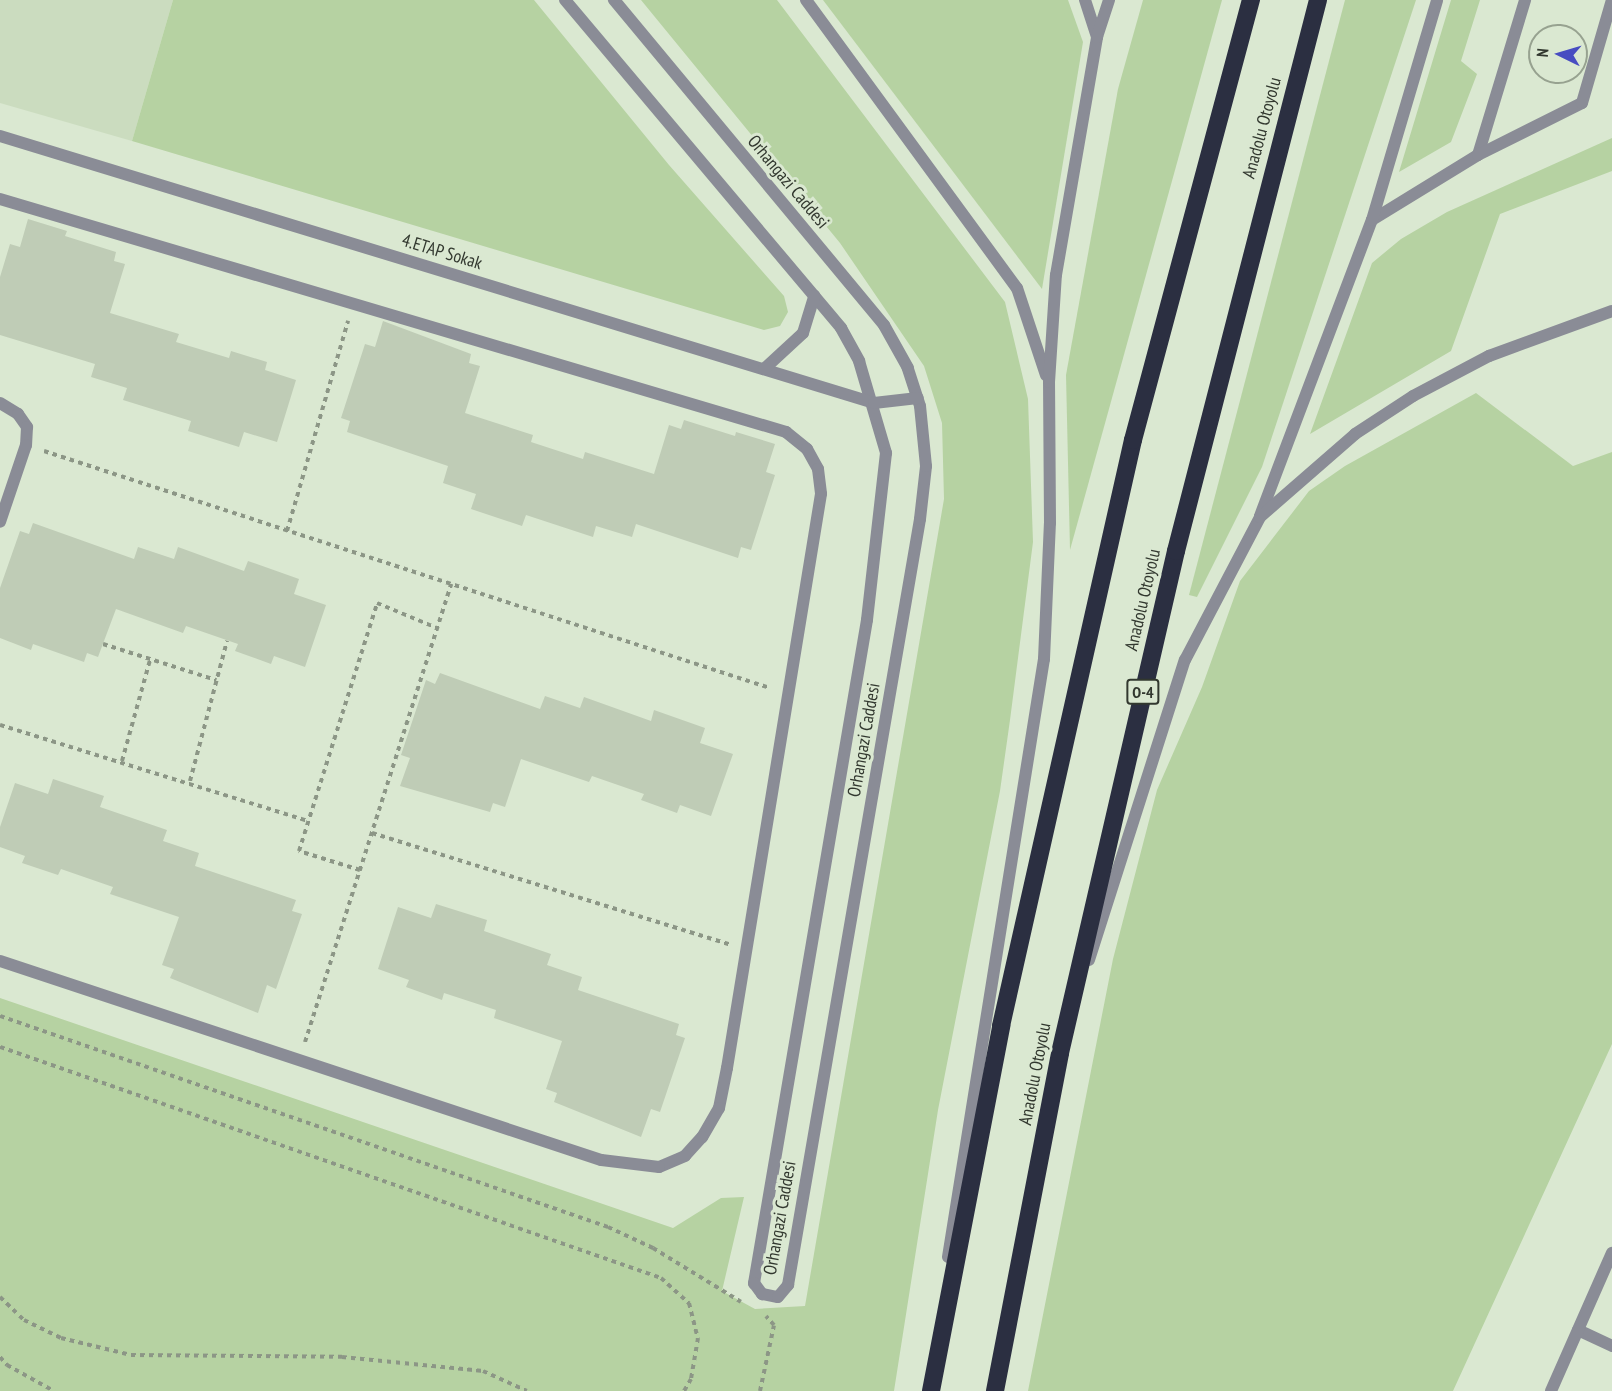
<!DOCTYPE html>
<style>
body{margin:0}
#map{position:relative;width:1612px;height:1391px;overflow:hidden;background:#dae8d1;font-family:"PT Sans Narrow",sans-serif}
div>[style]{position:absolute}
.built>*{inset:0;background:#cbdcbf}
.green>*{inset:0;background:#b6d2a2}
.building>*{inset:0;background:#bfccb6}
.path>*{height:4px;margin-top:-2px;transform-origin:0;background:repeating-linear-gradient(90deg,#8c9686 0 4.5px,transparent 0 9px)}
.service>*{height:12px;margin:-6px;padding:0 6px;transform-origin:6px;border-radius:6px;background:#8a8c96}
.minor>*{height:12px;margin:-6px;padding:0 6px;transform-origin:6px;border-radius:6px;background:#8a8c96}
.motorway>*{height:18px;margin:-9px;padding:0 9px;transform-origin:9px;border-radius:9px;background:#2b2f41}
span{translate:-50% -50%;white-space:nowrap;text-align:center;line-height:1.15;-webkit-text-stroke:6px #dae8d1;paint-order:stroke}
.shield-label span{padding:2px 4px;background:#dae8d1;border:2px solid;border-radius:4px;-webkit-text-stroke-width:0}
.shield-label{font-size:16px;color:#32382f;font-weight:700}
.street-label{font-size:18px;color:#32382f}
.north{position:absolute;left:1528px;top:24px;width:60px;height:60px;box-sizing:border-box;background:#dae8d1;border:2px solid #97a290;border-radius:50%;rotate:275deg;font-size:16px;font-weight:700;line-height:24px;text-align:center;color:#32382f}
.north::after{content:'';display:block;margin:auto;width:21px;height:27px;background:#474cc1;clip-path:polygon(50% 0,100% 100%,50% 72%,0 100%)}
</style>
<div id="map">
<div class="built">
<div style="clip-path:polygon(0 0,173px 0,132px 141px,0 103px)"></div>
</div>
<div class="green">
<div style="clip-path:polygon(173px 0,534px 0,669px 165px,784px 296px,788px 312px,780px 326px,764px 330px,132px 141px)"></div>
<div style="clip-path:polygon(641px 0,777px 0,1005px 302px,1028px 399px,1033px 542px,1010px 720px,1000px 791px,938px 1110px,894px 1391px,0 1391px,0 998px,673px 1228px,721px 1198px,744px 1197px,722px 1291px,755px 1309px,805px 1306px,944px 499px,942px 423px,924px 366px,840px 243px)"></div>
<div style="clip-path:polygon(823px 0,1068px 0,1083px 42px,1042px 289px)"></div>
<div style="clip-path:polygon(1143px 0,1222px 0,1070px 550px,1066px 375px,1118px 89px)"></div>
<div style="clip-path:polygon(1345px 0,1416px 0,1262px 467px,1197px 597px,1189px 595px)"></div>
<div style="clip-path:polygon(1451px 0,1480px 0,1461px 61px,1477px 74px,1451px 142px,1399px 172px)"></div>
<div style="clip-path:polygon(1612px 138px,1612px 171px,1500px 214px,1451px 351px,1310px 434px,1372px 263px,1401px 239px,1447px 212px)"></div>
<div style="clip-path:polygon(1476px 393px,1573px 466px,1612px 452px,1612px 1044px,1453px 1391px,1028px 1391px,1113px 959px,1157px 790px,1202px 687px,1240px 581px,1309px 491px,1345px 466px)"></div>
</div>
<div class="building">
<div style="clip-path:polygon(28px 219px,67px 231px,65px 236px,116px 252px,114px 261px,125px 264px,110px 313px,179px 334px,176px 342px,229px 358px,231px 351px,267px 362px,265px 370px,296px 380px,277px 442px,244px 432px,239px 447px,188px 431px,191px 421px,123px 400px,127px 388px,91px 377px,95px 364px,0 335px,0 277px,10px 244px,20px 247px)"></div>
<div style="clip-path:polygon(383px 321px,471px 354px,469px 363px,480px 366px,465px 413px,533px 435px,531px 442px,583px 459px,585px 452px,654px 474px,669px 425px,681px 429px,684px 420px,735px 436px,736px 432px,775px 444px,766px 472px,775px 475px,751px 550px,741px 547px,738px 558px,636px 524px,632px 537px,596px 526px,593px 537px,526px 515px,522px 526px,471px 509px,476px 494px,443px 483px,448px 466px,347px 432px,350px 421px,341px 418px,365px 344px,375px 347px)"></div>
<div style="clip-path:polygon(33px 523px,134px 559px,138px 547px,174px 559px,178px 547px,244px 571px,248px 561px,299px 579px,294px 594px,326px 605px,305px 667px,274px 656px,271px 664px,235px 651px,238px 644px,186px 626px,183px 633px,116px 609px,98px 657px,87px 653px,84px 662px,33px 644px,31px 650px,0 638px,0 588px,20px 531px,29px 534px)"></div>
<div style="clip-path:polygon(440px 673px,540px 709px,545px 696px,580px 708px,584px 697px,651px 721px,654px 710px,705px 728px,700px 743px,733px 754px,711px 816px,680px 805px,677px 813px,641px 800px,644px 794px,592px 776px,589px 782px,521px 759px,505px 807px,493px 803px,490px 812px,400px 786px,410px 758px,401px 755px,426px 680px,435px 684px)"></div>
<div style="clip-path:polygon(53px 779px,104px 796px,100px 807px,167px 830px,163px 841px,199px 853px,195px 866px,296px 900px,292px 911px,302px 914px,276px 989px,267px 985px,258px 1013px,170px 978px,174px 969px,162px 965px,179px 917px,110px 894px,113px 887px,61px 869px,58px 875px,22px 863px,25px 856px,0 847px,0 827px,15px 783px,48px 794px)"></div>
<div style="clip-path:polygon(436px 904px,487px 920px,484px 931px,551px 954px,547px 965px,582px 977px,578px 990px,679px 1024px,676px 1035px,685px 1038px,660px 1112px,651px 1109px,641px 1137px,554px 1102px,557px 1093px,546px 1089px,562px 1041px,494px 1018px,496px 1010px,444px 993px,442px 1000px,406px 987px,409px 980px,378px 969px,398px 907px,431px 918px)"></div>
</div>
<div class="path">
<div style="left:44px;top:451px;width:764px;rotate:18.08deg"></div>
<div style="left:287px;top:531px;width:219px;rotate:-73.8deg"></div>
<div style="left:103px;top:644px;width:119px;rotate:17.7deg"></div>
<div style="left:0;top:725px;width:323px;rotate:17.3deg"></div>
<div style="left:122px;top:761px;width:105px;rotate:-74.5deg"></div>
<div style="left:190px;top:781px;width:145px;rotate:-75.2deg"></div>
<div style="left:372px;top:833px;width:374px;rotate:17.3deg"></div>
<div style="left:360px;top:870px;width:64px;rotate:-162.7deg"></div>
<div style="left:299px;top:851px;width:260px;rotate:-72.5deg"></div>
<div style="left:377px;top:603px;width:65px;rotate:22.6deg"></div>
<div style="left:0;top:1016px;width:644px;rotate:19.14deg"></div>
<div style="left:608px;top:1227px;width:50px;rotate:25deg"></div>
<div style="left:653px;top:1248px;width:103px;rotate:31.5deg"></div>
<div style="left:305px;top:1042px;width:481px;rotate:-72.3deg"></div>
<div style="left:0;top:1047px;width:700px;rotate:19.26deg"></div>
<div style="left:661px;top:1278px;width:38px;rotate:42deg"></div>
<div style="left:689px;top:1303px;width:36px;rotate:76deg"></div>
<div style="left:698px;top:1338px;width:42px;rotate:99.7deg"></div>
<div style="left:691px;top:1379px;width:14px;rotate:120deg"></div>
<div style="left:0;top:1297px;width:33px;rotate:44deg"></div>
<div style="left:24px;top:1320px;width:41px;rotate:25.9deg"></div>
<div style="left:61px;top:1338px;width:72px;rotate:13.7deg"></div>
<div style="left:131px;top:1355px;width:211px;rotate:0.5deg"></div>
<div style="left:342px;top:1357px;width:142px;rotate:5.7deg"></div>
<div style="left:483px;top:1371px;width:48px;rotate:24.4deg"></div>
<div style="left:0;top:1357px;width:11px;rotate:49deg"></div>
<div style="left:7px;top:1365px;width:54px;rotate:29deg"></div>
<div style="left:760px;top:1391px;width:67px;rotate:-78deg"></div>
<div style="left:774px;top:1325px;width:12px;rotate:-132deg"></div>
</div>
<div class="service">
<div style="left:806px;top:0;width:357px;rotate:53.8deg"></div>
<div style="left:1017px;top:288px;width:92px;rotate:71.6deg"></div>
<div style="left:1085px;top:0;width:39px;rotate:72deg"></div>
<div style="left:1478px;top:155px;width:162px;rotate:-73.1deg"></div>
<div style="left:0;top:199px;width:820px;rotate:16.51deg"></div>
<div style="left:786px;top:432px;width:27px;rotate:39deg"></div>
<div style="left:807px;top:449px;width:23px;rotate:61deg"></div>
<div style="left:818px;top:469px;width:25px;rotate:83deg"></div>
<div style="left:821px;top:494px;width:582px;rotate:99.3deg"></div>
<div style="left:727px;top:1068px;width:41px;rotate:101.3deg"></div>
<div style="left:719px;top:1108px;width:34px;rotate:120deg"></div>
<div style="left:702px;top:1137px;width:25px;rotate:132deg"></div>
<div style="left:685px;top:1156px;width:28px;rotate:157deg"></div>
<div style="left:659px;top:1167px;width:58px;rotate:-173.1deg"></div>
<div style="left:601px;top:1160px;width:633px;rotate:-161.68deg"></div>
<div style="left:1372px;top:220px;width:124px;rotate:-31.5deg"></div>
<div style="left:1478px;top:155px;width:116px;rotate:-26.6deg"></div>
<div style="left:1582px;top:103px;width:107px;rotate:-73.8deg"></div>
<div style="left:0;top:403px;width:21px;rotate:31deg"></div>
<div style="left:18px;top:414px;width:16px;rotate:55deg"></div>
<div style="left:27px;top:427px;width:18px;rotate:93deg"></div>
<div style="left:26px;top:445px;width:81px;rotate:108.7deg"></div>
<div style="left:1260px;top:516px;width:316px;rotate:-69.3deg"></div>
<div style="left:1372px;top:220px;width:229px;rotate:-73.5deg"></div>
<div style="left:1089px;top:960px;width:315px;rotate:-72.3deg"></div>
<div style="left:1185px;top:660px;width:161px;rotate:-62.3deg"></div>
<div style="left:1260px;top:517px;width:126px;rotate:-41.1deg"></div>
<div style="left:1355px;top:434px;width:69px;rotate:-33.2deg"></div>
<div style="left:1413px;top:396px;width:86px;rotate:-27.8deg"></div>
<div style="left:1489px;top:356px;width:131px;rotate:-20.1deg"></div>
<div style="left:948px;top:1257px;width:606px;rotate:-80.88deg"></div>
<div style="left:1044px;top:659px;width:136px;rotate:-87.5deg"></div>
<div style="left:1050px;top:523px;width:141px;rotate:-90.4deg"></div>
<div style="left:1049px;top:382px;width:107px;rotate:-86.3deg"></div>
<div style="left:1056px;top:275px;width:242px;rotate:-80.2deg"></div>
<div style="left:1097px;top:37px;width:39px;rotate:-72deg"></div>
</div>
<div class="minor">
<div style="left:565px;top:0;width:429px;rotate:49.9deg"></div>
<div style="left:841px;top:328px;width:38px;rotate:61deg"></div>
<div style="left:859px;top:361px;width:96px;rotate:73.6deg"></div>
<div style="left:886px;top:453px;width:168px;rotate:96.5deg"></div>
<div style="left:867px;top:620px;width:673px;rotate:99.67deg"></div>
<div style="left:754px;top:1283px;width:14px;rotate:54deg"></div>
<div style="left:762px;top:1294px;width:16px;rotate:11deg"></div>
<div style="left:778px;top:1297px;width:16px;rotate:-50deg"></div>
<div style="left:788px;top:1285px;width:777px;rotate:-80.22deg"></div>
<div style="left:920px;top:519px;width:53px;rotate:-83.5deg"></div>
<div style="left:926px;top:466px;width:60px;rotate:-95.7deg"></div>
<div style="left:920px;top:406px;width:40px;rotate:-108deg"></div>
<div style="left:908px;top:368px;width:49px;rotate:-119.2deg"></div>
<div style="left:884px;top:325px;width:423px;rotate:-129.7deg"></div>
<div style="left:0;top:136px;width:914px;rotate:16.99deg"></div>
<div style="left:874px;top:403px;width:44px;rotate:-6.5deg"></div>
<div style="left:764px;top:369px;width:53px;rotate:-42.7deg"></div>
<div style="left:803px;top:333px;width:39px;rotate:-73deg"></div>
<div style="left:1578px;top:1330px;width:38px;rotate:25deg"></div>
<div style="left:1551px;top:1391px;width:151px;rotate:-66.2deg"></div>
</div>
<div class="motorway">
<div style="left:931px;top:1391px;width:372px;rotate:-79.1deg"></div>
<div style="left:1001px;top:1026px;width:601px;rotate:-77.31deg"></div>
<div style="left:1133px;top:440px;width:456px;rotate:-75deg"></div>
<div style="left:995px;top:1391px;width:344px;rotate:-79.1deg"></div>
<div style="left:1060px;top:1053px;width:515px;rotate:-76.99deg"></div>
<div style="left:1176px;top:551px;width:569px;rotate:-75.55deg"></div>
</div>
<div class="shield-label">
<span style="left:1143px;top:692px">O-4</span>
</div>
<div class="street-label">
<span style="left:1262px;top:128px;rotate:-75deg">Anadolu Otoyolu</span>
<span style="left:788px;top:182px;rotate:50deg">Orhangazi Caddesi</span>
<span style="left:442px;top:252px;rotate:17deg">4.ETAP Sokak</span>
<span style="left:1143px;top:600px;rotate:-77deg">Anadolu Otoyolu</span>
<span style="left:864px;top:740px;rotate:-80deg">Orhangazi Caddesi</span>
<span style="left:1035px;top:1074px;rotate:-79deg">Anadolu Otoyolu</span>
<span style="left:780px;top:1218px;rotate:-80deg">Orhangazi Caddesi</span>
</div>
<div class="north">N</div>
</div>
